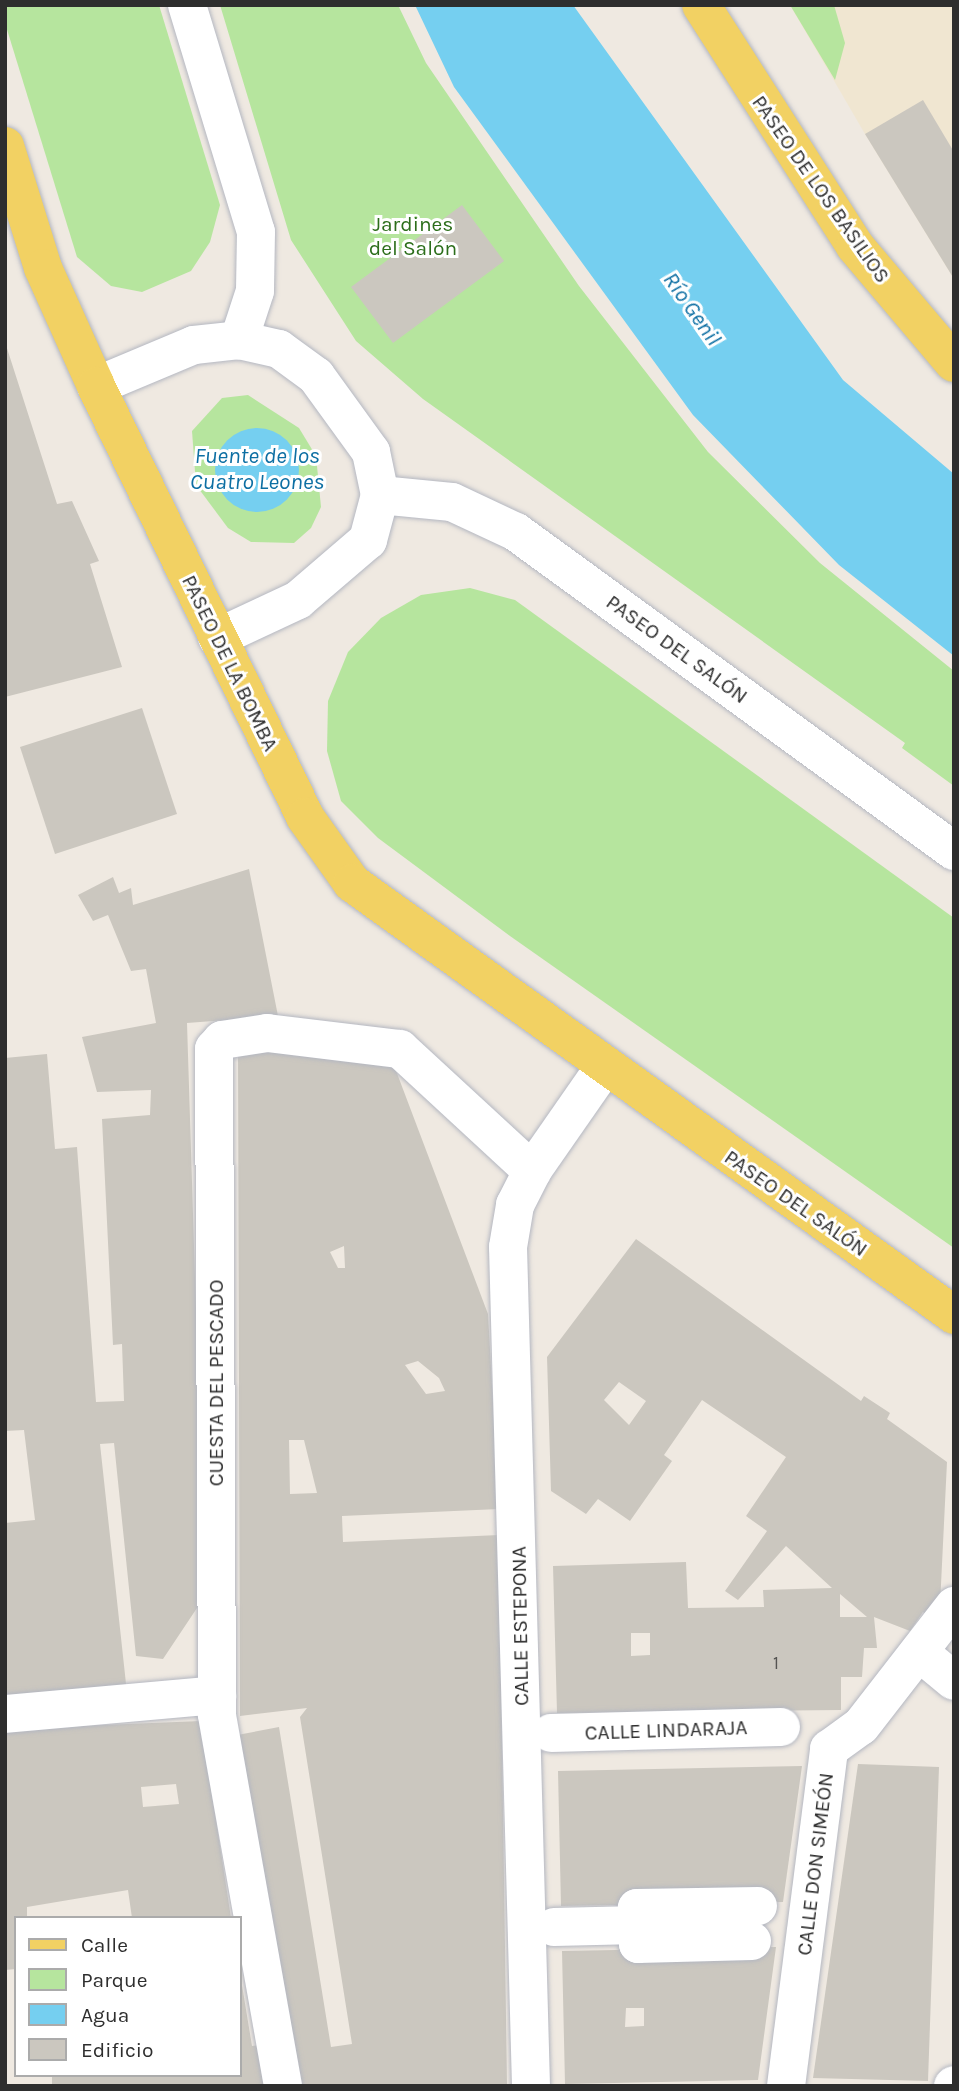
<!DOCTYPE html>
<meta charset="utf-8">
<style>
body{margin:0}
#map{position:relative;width:959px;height:2091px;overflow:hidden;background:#efe9e1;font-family:Karla,sans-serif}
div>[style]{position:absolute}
.education>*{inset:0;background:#f0e6d1}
.green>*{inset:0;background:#b6e59e}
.water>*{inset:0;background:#75cff0}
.round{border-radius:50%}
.building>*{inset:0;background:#cbc7bf}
.roads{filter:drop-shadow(0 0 2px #b4b7c1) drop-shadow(0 0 2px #b4b7c1)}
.minor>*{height:38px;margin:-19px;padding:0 19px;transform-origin:19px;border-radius:19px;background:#fff}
.major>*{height:38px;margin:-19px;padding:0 19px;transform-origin:19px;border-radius:19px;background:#f2d163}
span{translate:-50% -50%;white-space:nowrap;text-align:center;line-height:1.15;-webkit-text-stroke:6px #fff;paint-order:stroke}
.number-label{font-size:18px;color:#555452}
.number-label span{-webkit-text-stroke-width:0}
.street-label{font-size:21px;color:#2e2e2e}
.park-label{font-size:21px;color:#2c6e1b}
.water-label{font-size:23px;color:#0d6fa3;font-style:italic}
.frame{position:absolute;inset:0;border:7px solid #2e2e2e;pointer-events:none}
.legend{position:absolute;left:14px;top:1916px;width:228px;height:161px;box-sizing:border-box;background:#fff;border:2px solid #ababab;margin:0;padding:9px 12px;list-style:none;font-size:21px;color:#2e2e2e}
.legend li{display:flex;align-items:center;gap:14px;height:35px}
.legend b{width:35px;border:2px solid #ababab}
</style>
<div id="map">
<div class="education">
<div style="clip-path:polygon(790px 5px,954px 5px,954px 279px,865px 134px)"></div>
</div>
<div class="green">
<div style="clip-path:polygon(5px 5px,159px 5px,220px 205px,210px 242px,191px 271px,142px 292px,111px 286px,77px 257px,5px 23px)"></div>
<div style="clip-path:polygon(220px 5px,398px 5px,426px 63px,579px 286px,708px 452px,820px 563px,954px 671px,954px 786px,902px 748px,905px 743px,423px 399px,356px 341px,291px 240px)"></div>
<div style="clip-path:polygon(790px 5px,834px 5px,845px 43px,835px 80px)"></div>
<div style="clip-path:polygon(248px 395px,299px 428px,316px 456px,321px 507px,311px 528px,294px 543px,251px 542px,228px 528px,196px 485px,192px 431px,222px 398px)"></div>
<div style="clip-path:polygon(470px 588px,515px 600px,954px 918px,954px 1248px,510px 936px,378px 838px,341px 801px,327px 751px,328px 701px,348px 652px,381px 618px,421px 595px)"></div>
</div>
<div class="water">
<div style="clip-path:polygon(415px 5px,573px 5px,843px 380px,954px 474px,954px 656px,839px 565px,693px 415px,454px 87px)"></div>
<div class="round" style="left:215px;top:428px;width:84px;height:84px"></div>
</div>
<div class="building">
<div style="clip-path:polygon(923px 100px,954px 152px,954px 279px,865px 134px)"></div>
<div style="clip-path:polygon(462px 205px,504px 261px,393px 343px,351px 287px)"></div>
<div style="clip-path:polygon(5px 342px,57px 504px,72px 501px,99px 561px,90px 564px,122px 667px,5px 697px)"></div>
<div style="clip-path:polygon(142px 708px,177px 814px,55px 854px,20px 747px)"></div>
<div style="clip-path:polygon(249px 869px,278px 1016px,187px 1023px,205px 1596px,163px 1659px,136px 1656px,114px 1443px,100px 1444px,127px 1693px,5px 1704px,5px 1523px,35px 1520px,24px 1430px,5px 1431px,5px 1058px,47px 1054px,55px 1149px,77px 1147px,96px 1402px,124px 1401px,122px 1344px,113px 1345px,102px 1119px,150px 1115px,151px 1090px,97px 1092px,82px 1037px,156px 1023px,146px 969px,131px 971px,108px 915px,93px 921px,78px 895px,113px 877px,119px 893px,131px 888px,133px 905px)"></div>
<div style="clip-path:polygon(evenodd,248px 1047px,361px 1054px,395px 1068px,488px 1314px,499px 1509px,342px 1516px,343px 1542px,499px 1535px,507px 2085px,293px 2085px,232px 1736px,279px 1727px,331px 2047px,352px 2044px,300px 1717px,307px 1708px,240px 1716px,238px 1052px,248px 1047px,344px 1246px,345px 1268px,338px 1268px,330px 1252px,344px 1246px,248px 1047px,418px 1361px,439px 1378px,445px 1391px,426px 1394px,405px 1365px,418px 1361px,248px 1047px,289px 1440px,304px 1440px,317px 1493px,290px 1494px,289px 1440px)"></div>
<div style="clip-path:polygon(evenodd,636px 1239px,861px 1401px,864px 1396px,890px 1413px,887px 1419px,947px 1462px,940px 1605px,931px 1618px,923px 1612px,910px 1631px,874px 1617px,877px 1648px,864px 1648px,862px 1677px,841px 1677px,841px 1710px,557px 1713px,553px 1566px,686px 1562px,688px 1608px,764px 1607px,763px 1590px,832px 1588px,786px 1546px,738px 1600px,725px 1591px,767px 1531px,746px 1516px,786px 1457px,702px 1400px,664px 1455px,672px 1461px,630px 1521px,598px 1499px,586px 1514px,551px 1491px,547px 1357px,636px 1239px,619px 1382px,646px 1401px,629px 1425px,604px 1400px,619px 1382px,636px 1239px,840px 1594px,867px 1617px,840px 1617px,840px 1594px,636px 1239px,631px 1633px,650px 1633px,650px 1655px,631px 1656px,631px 1633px)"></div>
<div style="clip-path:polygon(evenodd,201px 1721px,231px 1918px,132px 1918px,128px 1890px,27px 1907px,27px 1918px,16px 1918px,16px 1969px,5px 1970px,5px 1729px,201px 1721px,176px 1784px,179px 1804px,143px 1807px,141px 1787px,176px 1784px)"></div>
<div style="clip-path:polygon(858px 1764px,939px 1767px,928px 2081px,813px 2078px)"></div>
<div style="clip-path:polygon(802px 1766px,783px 1902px,561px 1906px,558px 1771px)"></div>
<div style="clip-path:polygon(evenodd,776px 1947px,758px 2080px,565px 2084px,562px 1951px,776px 1947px,626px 2008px,644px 2008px,644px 2026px,625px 2027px,626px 2008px)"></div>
<div style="clip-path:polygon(241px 1979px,252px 2046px,267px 2044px,272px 2086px,52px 2086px,52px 2075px,240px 2075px)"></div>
</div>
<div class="roads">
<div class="minor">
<div style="left:187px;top:5px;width:237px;rotate:73.1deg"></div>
<div style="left:256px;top:232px;width:59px;rotate:91deg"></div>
<div style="left:255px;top:291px;width:52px;rotate:108.1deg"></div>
<div style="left:96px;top:386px;width:106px;rotate:-22.7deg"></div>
<div style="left:194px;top:345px;width:45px;rotate:-6.3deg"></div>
<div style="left:239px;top:340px;width:41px;rotate:12.7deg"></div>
<div style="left:279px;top:349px;width:46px;rotate:36.1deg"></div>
<div style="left:316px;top:376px;width:94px;rotate:54.1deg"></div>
<div style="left:371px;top:452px;width:44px;rotate:78.2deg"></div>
<div style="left:380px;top:495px;width:47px;rotate:104.9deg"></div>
<div style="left:368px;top:540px;width:92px;rotate:139.4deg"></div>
<div style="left:298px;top:600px;width:89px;rotate:154.9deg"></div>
<div style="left:380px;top:495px;width:72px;rotate:5.6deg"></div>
<div style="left:452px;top:502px;width:71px;rotate:25.1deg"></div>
<div style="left:516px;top:532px;width:542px;rotate:36.07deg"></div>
<div style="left:919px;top:1652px;width:45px;rotate:39.6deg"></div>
<div style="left:5px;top:1714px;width:213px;rotate:-5.1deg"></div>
<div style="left:551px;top:1733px;width:230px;rotate:-1.5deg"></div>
<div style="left:554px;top:1927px;width:84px;rotate:-1.4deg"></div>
<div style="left:752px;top:1941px;width:114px;rotate:178.5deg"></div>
<div style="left:638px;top:1944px;width:36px;rotate:-92deg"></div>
<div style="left:637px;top:1908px;width:121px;rotate:-0.9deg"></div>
<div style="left:283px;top:2086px;width:378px;rotate:-100.1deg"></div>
<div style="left:217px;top:1714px;width:665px;rotate:-90.26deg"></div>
<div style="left:214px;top:1049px;width:12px;rotate:-48deg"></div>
<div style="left:222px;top:1040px;width:46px;rotate:-8.8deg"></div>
<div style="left:267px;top:1033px;width:134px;rotate:6.9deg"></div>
<div style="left:400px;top:1049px;width:180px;rotate:42.7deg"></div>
<div style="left:531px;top:2086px;width:839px;rotate:-91.57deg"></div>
<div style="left:508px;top:1247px;width:43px;rotate:-80.5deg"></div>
<div style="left:515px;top:1205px;width:38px;rotate:-63deg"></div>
<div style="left:532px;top:1171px;width:128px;rotate:-55.2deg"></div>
<div style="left:786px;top:2086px;width:340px;rotate:-82.7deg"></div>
<div style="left:829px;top:1749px;width:39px;rotate:-36deg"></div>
<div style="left:861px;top:1726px;width:152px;rotate:-52.2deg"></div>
<div style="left:953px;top:2086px;width:1px;rotate:-45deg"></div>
</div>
<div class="major">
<div style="left:701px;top:5px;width:286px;rotate:57.4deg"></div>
<div style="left:855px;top:246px;width:153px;rotate:49.8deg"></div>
<div style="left:5px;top:146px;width:128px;rotate:72.7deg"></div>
<div style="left:43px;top:268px;width:129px;rotate:65.8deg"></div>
<div style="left:96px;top:386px;width:479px;rotate:64.1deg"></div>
<div style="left:305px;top:817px;width:81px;rotate:54.5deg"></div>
<div style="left:352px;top:883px;width:741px;rotate:35.66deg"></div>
</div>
</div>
<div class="number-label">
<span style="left:776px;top:1663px">1</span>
</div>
<div class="street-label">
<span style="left:821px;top:189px;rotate:55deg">PASEO DE LOS BASILIOS</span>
<span style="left:677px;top:649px;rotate:36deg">PASEO DEL SALÓN</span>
<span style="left:230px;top:663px;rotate:64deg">PASEO DE LA BOMBA</span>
<span style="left:796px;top:1203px;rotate:35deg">PASEO DEL SALÓN</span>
<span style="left:216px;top:1383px;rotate:-90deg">CUESTA DEL PESCADO</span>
<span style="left:520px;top:1626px;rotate:-91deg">CALLE ESTEPONA</span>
<span style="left:666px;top:1730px;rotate:-2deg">CALLE LINDARAJA</span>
<span style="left:815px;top:1864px;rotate:-83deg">CALLE DON SIMEÓN</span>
</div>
<div class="park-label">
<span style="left:413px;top:236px">Jardines<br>del Salón</span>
</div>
<div class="water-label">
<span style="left:692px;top:309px;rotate:55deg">Río Genil</span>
<span style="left:257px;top:469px">Fuente de los<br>Cuatro Leones</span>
</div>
<div class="frame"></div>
<ul class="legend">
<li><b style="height:9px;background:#f2d163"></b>Calle</li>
<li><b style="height:19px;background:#b6e59e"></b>Parque</li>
<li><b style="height:19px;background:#75cff0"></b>Agua</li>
<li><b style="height:19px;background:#cbc7bf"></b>Edificio</li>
</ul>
</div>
